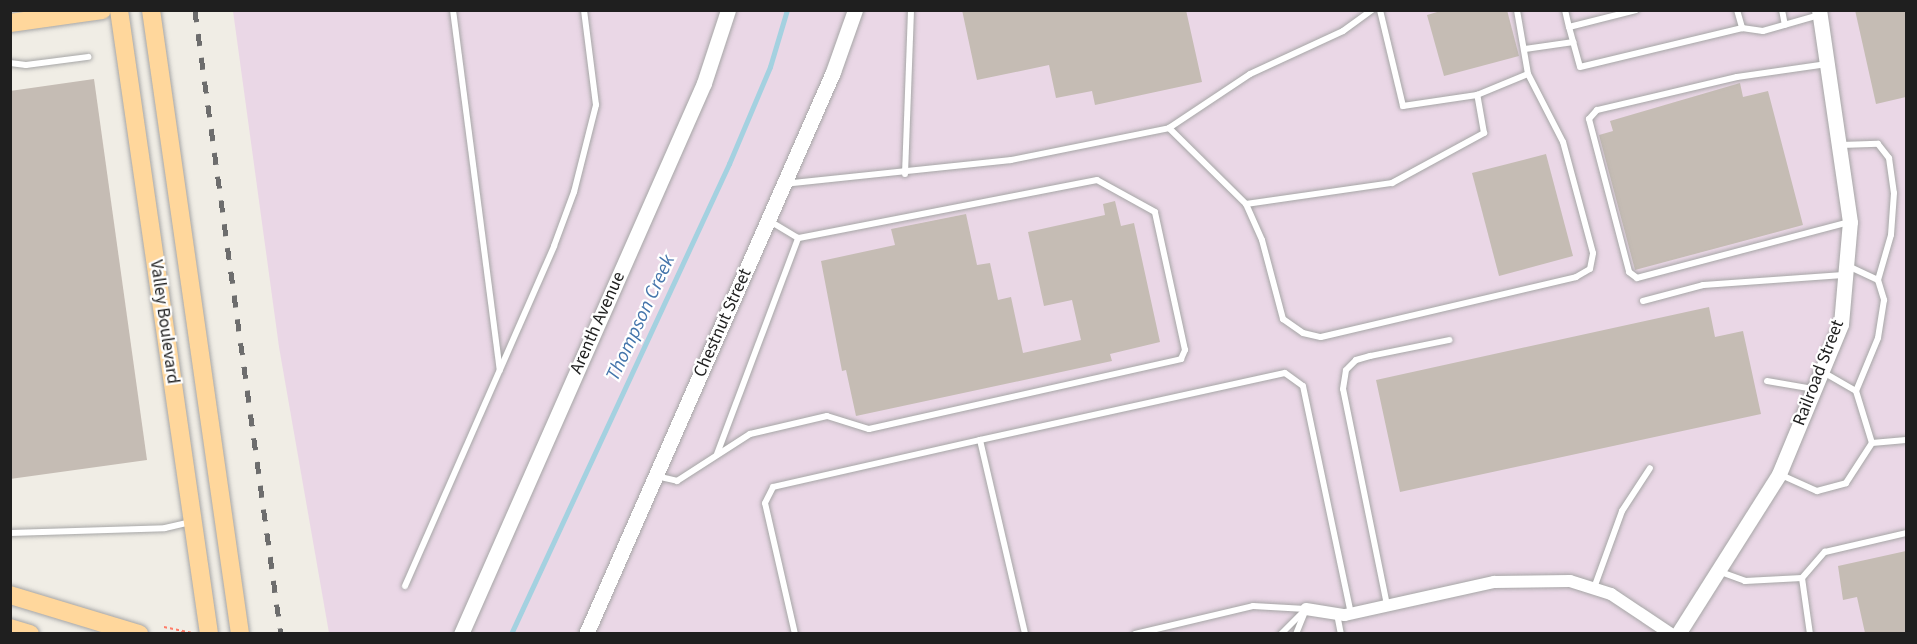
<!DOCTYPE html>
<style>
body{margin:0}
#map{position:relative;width:1917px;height:644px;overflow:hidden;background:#f0ede5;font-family:"Source Sans 3",sans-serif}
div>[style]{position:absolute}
.industrial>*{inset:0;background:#ead7e6}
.stream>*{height:4.5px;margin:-2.25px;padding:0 2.25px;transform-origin:2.25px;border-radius:2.25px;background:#a4d1e0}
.building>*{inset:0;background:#c5bcb4}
.path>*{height:2px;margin-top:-1px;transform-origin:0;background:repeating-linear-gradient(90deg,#ff7c68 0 3px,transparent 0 6px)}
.roads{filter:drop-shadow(0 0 2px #a6a6a6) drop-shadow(0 0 2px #a6a6a6)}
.service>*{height:6px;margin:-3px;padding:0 3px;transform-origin:3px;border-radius:3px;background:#fff}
.minor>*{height:12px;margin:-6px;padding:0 6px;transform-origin:6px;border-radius:6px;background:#fff}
.tertiary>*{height:15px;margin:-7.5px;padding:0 7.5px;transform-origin:7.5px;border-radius:7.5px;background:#fff}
.primary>*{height:18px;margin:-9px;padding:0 9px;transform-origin:9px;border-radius:9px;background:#ffd79c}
.rail>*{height:4.5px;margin-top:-2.25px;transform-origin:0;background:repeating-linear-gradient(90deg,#6d6d6d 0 12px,transparent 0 24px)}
span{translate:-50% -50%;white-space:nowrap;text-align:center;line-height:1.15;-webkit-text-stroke:4.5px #fff;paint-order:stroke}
.street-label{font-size:18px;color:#1f1f1f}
.water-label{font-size:20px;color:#4575ab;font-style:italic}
.frame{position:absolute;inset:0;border:12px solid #1f1f1f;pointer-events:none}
</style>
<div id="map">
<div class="industrial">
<div style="clip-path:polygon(233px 11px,1906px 11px,1906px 633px,329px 633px,279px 347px)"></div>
</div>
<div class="stream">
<div style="left:511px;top:634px;width:518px;rotate:-65.12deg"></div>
<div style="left:729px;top:164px;width:105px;rotate:-67.1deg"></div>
<div style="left:770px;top:67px;width:59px;rotate:-73.4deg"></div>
</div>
<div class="building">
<div style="clip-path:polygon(962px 10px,1186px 10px,1202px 82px,1095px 105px,1092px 91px,1056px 98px,1049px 65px,977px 80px)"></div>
<div style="clip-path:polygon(1444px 10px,1507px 10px,1519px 56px,1444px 76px,1427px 15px)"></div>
<div style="clip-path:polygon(1855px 10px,1906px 10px,1906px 97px,1876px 104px)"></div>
<div style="clip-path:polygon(94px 79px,147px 460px,10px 479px,10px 91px)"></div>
<div style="clip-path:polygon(1740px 83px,1743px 97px,1768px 91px,1803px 225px,1635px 270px,1599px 135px,1613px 131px,1610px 121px)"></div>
<div style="clip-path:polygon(1546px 154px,1573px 256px,1499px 276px,1472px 173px)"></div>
<div style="clip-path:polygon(1115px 201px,1121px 226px,1134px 223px,1160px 342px,1110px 354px,1112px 361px,856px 416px,846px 370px,842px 371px,821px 261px,895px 245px,891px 229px,966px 214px,977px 265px,990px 263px,998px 300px,1011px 297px,1023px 353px,1081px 340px,1072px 300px,1044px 306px,1028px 232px,1105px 215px,1103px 204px)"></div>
<div style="clip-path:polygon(1709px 307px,1715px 337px,1743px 331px,1761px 414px,1400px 492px,1376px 380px)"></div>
<div style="clip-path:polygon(1906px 551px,1906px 633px,1865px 633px,1857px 597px,1843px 600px,1838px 566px)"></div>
</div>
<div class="path">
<div style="left:164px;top:627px;width:29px;rotate:12deg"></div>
</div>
<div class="roads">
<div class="service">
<div style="left:453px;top:10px;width:363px;rotate:82.6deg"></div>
<div style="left:1565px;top:10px;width:17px;rotate:77deg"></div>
<div style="left:1569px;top:27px;width:69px;rotate:-14.2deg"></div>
<div style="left:1737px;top:10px;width:19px;rotate:74deg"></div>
<div style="left:1742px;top:28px;width:21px;rotate:8deg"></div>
<div style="left:1763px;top:31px;width:58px;rotate:-15.9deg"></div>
<div style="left:1782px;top:10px;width:15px;rotate:79deg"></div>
<div style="left:1569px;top:27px;width:41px;rotate:74.6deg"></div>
<div style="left:1580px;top:67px;width:167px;rotate:-13.5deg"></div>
<div style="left:1525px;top:49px;width:49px;rotate:-8.3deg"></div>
<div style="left:10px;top:63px;width:16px;rotate:7deg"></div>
<div style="left:26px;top:65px;width:63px;rotate:-7.4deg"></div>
<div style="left:1827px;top:64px;width:91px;rotate:171.8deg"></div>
<div style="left:1737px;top:77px;width:144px;rotate:166.7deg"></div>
<div style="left:1597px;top:110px;width:12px;rotate:132deg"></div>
<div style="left:1589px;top:119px;width:158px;rotate:75.3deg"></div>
<div style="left:1629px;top:272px;width:10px;rotate:37deg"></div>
<div style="left:1637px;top:278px;width:219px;rotate:-14.8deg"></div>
<div style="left:1477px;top:95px;width:55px;rotate:-22.4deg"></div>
<div style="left:1528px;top:74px;width:65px;rotate:-99.8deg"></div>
<div style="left:1169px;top:128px;width:108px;rotate:44.6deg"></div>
<div style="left:1246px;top:204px;width:148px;rotate:-8.2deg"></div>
<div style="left:1392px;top:183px;width:105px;rotate:-28.5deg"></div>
<div style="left:1484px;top:133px;width:39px;rotate:-100deg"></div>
<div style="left:1477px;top:95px;width:75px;rotate:171.5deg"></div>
<div style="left:1403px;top:106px;width:99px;rotate:-103.5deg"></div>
<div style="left:1841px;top:145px;width:37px;rotate:-2deg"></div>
<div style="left:1878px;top:144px;width:18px;rotate:52deg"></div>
<div style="left:1889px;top:158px;width:35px;rotate:82deg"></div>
<div style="left:1894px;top:193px;width:42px;rotate:94.1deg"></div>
<div style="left:1891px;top:235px;width:47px;rotate:106.1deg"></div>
<div style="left:905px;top:174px;width:164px;rotate:-87.9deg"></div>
<div style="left:784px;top:184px;width:228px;rotate:-6deg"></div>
<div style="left:1011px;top:160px;width:161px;rotate:-11.4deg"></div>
<div style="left:1169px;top:128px;width:97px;rotate:-33.7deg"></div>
<div style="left:1250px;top:74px;width:102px;rotate:-24.8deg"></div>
<div style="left:1343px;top:31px;width:36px;rotate:-36deg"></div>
<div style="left:1246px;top:204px;width:39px;rotate:66deg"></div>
<div style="left:1262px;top:240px;width:82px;rotate:75.1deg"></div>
<div style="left:1283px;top:319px;width:24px;rotate:35deg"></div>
<div style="left:1303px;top:333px;width:18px;rotate:13deg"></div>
<div style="left:1321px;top:337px;width:262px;rotate:-13.2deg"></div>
<div style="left:1576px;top:277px;width:16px;rotate:-30deg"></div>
<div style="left:1590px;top:269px;width:16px;rotate:-79deg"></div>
<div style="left:1593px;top:253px;width:115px;rotate:-105.1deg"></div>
<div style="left:1563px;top:142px;width:76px;rotate:-117.2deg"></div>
<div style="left:1848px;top:266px;width:33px;rotate:25deg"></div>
<div style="left:1878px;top:280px;width:21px;rotate:73deg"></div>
<div style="left:1884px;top:300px;width:38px;rotate:99deg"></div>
<div style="left:1878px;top:338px;width:57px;rotate:112.5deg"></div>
<div style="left:1643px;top:301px;width:62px;rotate:-14.9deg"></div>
<div style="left:1703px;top:285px;width:141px;rotate:-4.1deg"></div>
<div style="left:1823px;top:372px;width:38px;rotate:30deg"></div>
<div style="left:1856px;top:391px;width:54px;rotate:72.9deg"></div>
<div style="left:1767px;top:381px;width:48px;rotate:9.7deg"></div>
<div style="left:980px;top:440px;width:312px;rotate:-12.4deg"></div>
<div style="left:1285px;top:373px;width:22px;rotate:36deg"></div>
<div style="left:1303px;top:386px;width:232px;rotate:78.1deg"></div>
<div style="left:717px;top:454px;width:231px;rotate:-69.4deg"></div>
<div style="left:1779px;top:474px;width:42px;rotate:24.1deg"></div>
<div style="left:1817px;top:491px;width:30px;rotate:-15deg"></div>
<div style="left:1846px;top:483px;width:48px;rotate:-57deg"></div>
<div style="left:1872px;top:443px;width:34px;rotate:-5deg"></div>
<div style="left:656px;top:476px;width:22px;rotate:13deg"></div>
<div style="left:677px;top:481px;width:87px;rotate:-32.8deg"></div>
<div style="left:750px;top:434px;width:79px;rotate:-13.2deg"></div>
<div style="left:827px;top:416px;width:44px;rotate:17.2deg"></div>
<div style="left:869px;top:429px;width:320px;rotate:-12.6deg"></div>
<div style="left:1181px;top:359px;width:10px;rotate:-66deg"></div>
<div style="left:1185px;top:350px;width:141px;rotate:-102.3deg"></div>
<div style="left:1155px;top:212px;width:66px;rotate:-151.1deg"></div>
<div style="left:1097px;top:180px;width:305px;rotate:169deg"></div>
<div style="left:798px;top:238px;width:35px;rotate:-149deg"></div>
<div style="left:10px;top:533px;width:155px;rotate:-1.8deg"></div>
<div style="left:165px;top:528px;width:26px;rotate:-13deg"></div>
<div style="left:1718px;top:571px;width:29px;rotate:20deg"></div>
<div style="left:1745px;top:581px;width:57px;rotate:-3deg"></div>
<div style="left:1802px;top:578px;width:57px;rotate:81.9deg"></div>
<div style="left:1802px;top:578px;width:35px;rotate:-49deg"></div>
<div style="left:1825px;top:552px;width:83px;rotate:-13.2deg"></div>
<div style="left:405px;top:586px;width:371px;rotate:-66.3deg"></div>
<div style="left:554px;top:246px;width:58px;rotate:-69.7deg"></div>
<div style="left:574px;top:192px;width:90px;rotate:-75.8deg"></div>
<div style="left:596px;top:105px;width:96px;rotate:-97.2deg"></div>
<div style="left:1594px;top:588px;width:82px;rotate:-70deg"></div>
<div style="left:1622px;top:511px;width:51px;rotate:-56.9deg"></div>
<div style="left:1387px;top:605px;width:220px;rotate:-101.5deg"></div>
<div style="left:1343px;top:389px;width:19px;rotate:-81deg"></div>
<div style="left:1346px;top:370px;width:14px;rotate:-45deg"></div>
<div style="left:1356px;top:360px;width:15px;rotate:-16deg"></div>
<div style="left:1370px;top:356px;width:81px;rotate:-11.4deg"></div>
<div style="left:1337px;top:614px;width:20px;rotate:79deg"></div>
<div style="left:795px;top:634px;width:134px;rotate:-102.9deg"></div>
<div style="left:765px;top:503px;width:18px;rotate:-63deg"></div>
<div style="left:773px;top:487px;width:212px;rotate:-12.8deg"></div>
<div style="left:980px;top:440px;width:199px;rotate:76.9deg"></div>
<div style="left:1135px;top:634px;width:121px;rotate:-13.3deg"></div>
<div style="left:1253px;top:606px;width:53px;rotate:3.2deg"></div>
<div style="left:1281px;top:634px;width:35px;rotate:-45deg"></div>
<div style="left:1296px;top:634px;width:24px;rotate:-68deg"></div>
</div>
<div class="minor">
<div style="left:1306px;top:609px;width:39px;rotate:9deg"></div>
<div style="left:1345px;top:615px;width:153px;rotate:-12.5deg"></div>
<div style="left:1494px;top:582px;width:76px;rotate:-0.8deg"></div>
<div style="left:1570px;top:581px;width:43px;rotate:17.6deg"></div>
<div style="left:1611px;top:594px;width:72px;rotate:33.7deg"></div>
</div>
<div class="tertiary">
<div style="left:461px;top:634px;width:602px;rotate:-66.2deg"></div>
<div style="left:704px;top:83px;width:77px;rotate:-71.8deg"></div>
<div style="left:586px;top:634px;width:614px;rotate:-66.27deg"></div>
<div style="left:833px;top:72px;width:66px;rotate:-70.5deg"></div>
<div style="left:1678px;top:634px;width:189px;rotate:-57.7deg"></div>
<div style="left:1779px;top:474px;width:162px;rotate:-67.5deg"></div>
<div style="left:1841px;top:324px;width:102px;rotate:-85deg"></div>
<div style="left:1850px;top:222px;width:214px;rotate:-98.3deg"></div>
</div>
<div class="primary">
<div style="left:119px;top:10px;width:630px;rotate:81.79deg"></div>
<div style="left:151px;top:10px;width:630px;rotate:81.88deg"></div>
<div style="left:10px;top:23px;width:93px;rotate:-8deg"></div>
<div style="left:10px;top:595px;width:135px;rotate:16.8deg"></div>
<div style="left:10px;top:628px;width:21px;rotate:17deg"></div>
</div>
</div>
<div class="rail">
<div style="left:195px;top:10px;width:630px;rotate:82.15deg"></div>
</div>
<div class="street-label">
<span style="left:164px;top:322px;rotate:82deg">Valley Boulevard</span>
<span style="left:598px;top:323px;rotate:-66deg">Arenth Avenue</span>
<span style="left:723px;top:323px;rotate:-66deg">Chestnut Street</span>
<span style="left:1819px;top:373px;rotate:-69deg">Railroad Street</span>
</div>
<div class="water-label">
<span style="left:641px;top:318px;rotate:-65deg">Thompson Creek</span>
</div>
<div class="frame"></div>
</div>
